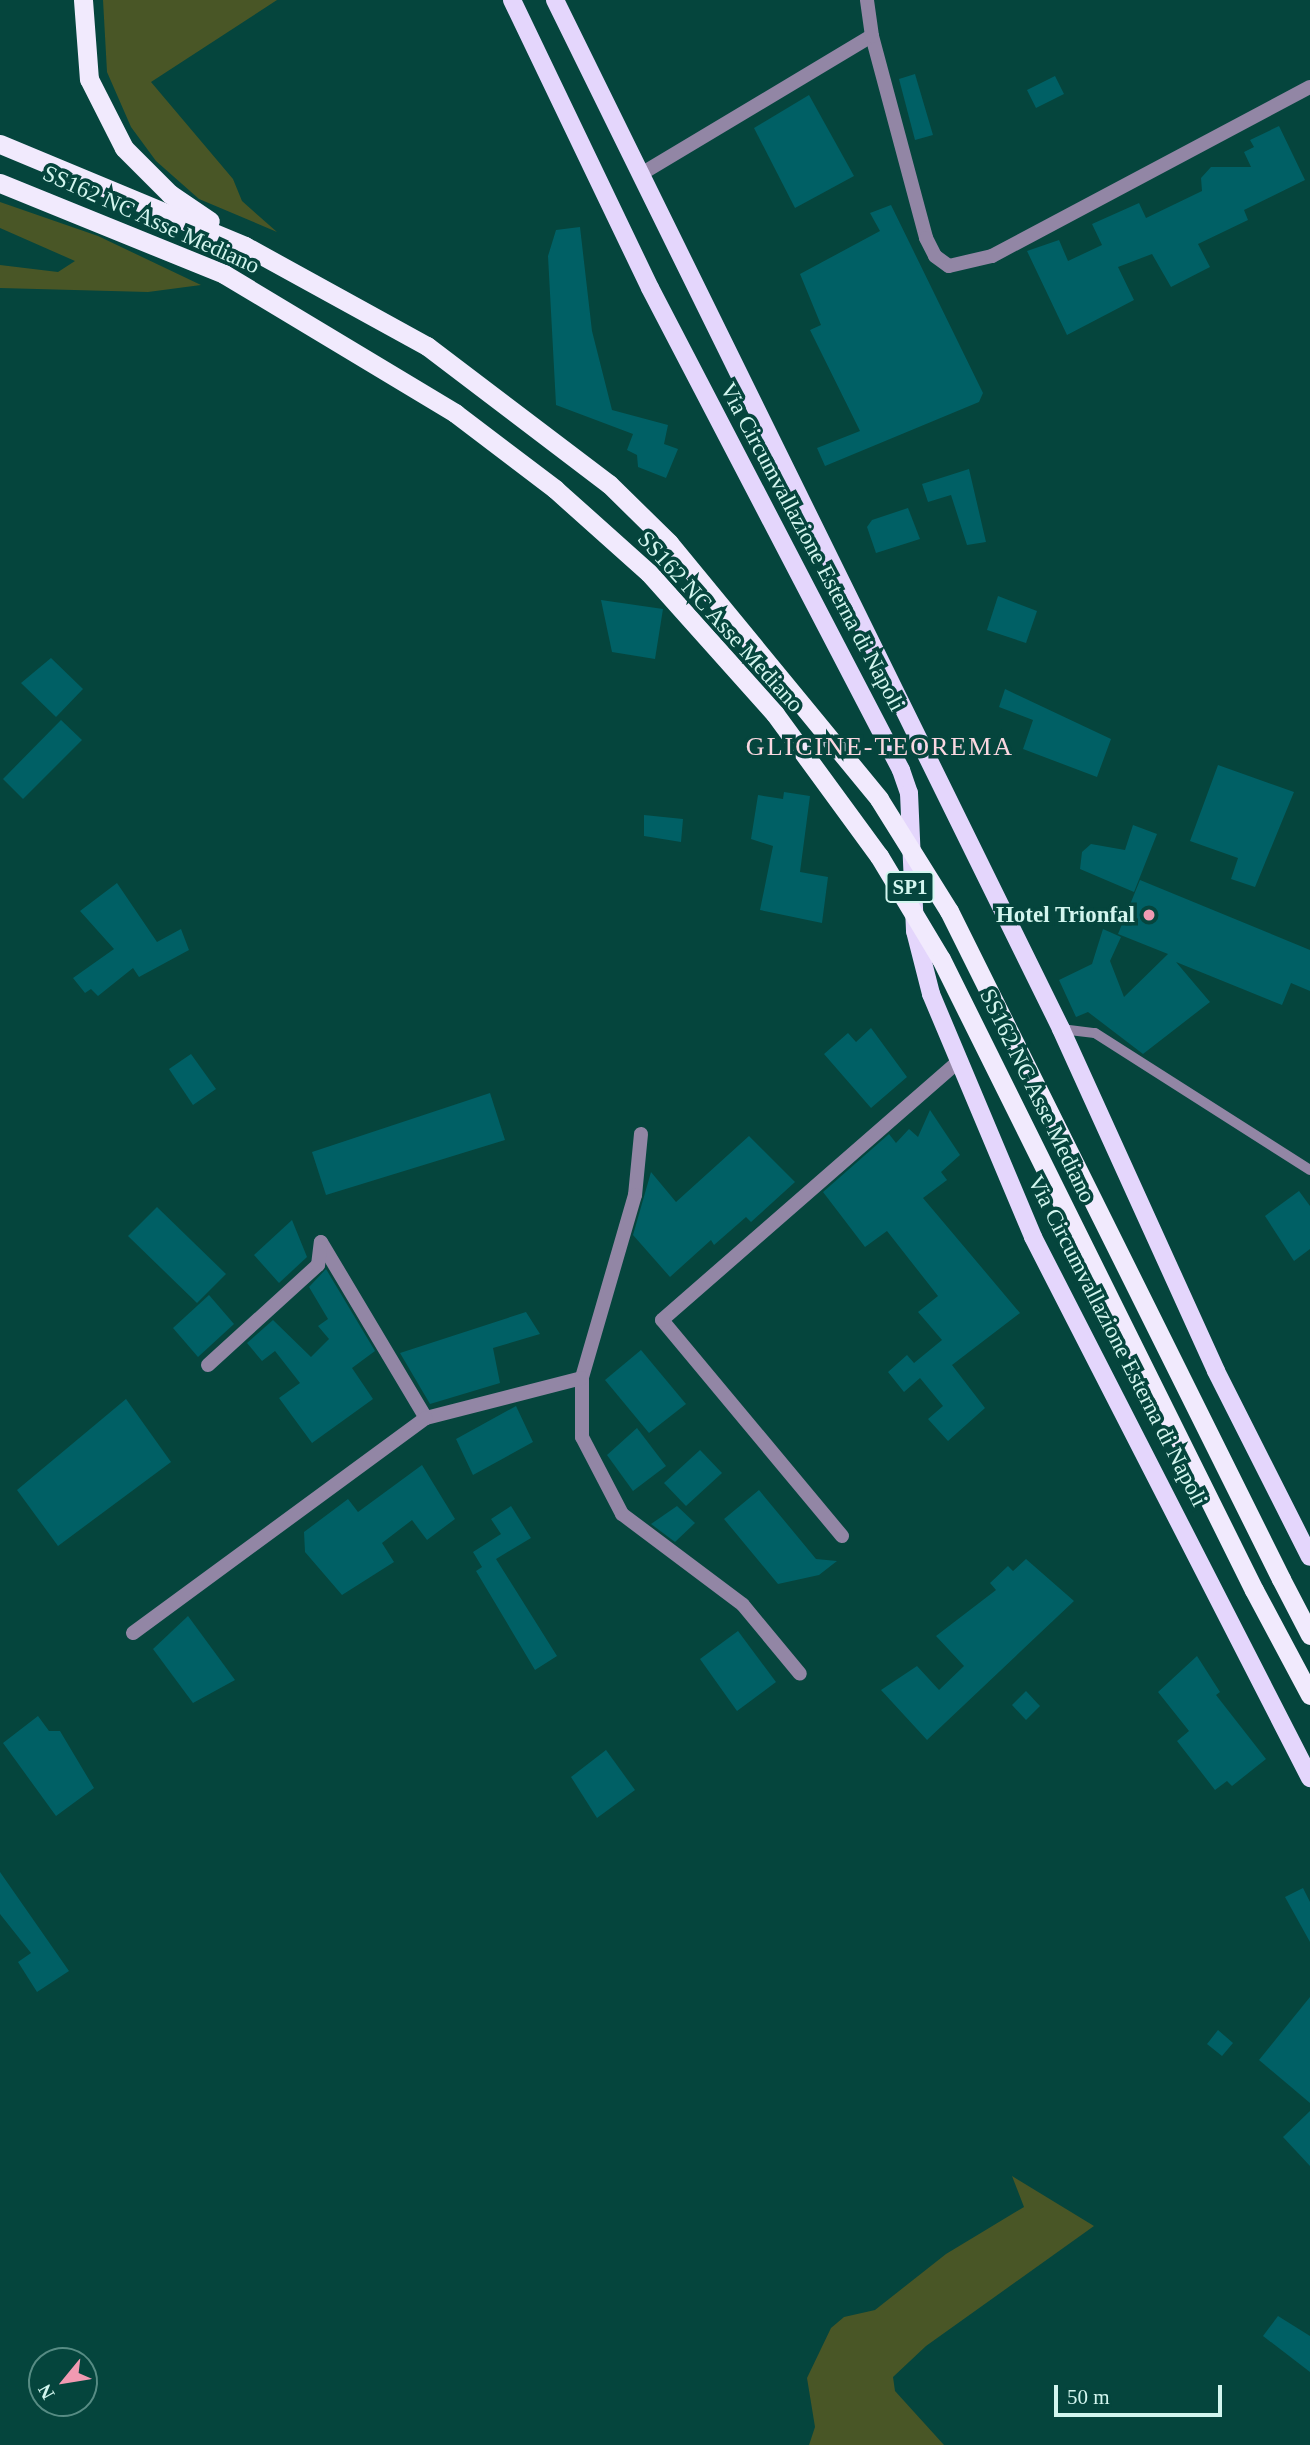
<!DOCTYPE html>
<style>
body{margin:0}
#map{position:relative;width:1310px;height:2445px;overflow:hidden;background:#05453d;font-family:"Times New Roman",serif}
div>[style]{position:absolute}
.green>*{inset:0;background:#495626}
.building>*{inset:0;background:#006065}
.service>*{height:10px;margin:-5px;padding:0 5px;transform-origin:5px;border-radius:5px;background:#9286a5}
.minor>*{height:14px;margin:-7px;padding:0 7px;transform-origin:7px;border-radius:7px;background:#9286a5}
.primary>*{height:18px;margin:-9px;padding:0 9px;transform-origin:9px;border-radius:9px;background:#e4d6fc}
.trunk>*{height:19px;margin:-9.5px;padding:0 9.5px;transform-origin:9.5px;border-radius:9.5px;background:#f1eafd}
.trunk-bridge>*{height:19px;margin:-9.5px;padding:0 9.5px;transform-origin:9.5px;border-radius:9.5px;background:#f1eafd}
.dots>*{width:19px;height:19px;translate:-50% -50%;box-sizing:border-box;border:4px solid #05453d;border-radius:50%}
span{translate:-50% -50%;white-space:nowrap;text-align:center;line-height:1.15;-webkit-text-stroke:7px #05453d;paint-order:stroke}
.shield-label span{padding:2px 5px;background:#05453d;border:2px solid;border-radius:5px;-webkit-text-stroke-width:0}
.shield-label{font-size:21px;color:#d3f6ef;font-weight:700}
.street-label{font-size:23px;color:#d3f6ef}
.poi-label{font-size:23px;color:#d3f6ef;font-weight:700}
.right{translate:-100% -50%;text-align:right}
.quarter-label{font-size:26px;color:#fad7e0;letter-spacing:2px}
.north{position:absolute;left:28px;top:2347px;width:70px;height:70px;box-sizing:border-box;background:#05453d;border:2px solid #578c84;border-radius:50%;rotate:240deg;font-size:19px;font-weight:700;line-height:28px;text-align:center;color:#d3f6ef}
.north::after{content:'';display:block;margin:auto;width:24px;height:32px;background:#f19ab2;clip-path:polygon(50% 0,100% 100%,50% 72%,0 100%)}
.scale{position:absolute;left:1054px;top:2385px;width:168px;height:32px;box-sizing:border-box;border:4px solid #d3f6ef;border-top:0;padding-left:9px;font-size:21px;line-height:24px;white-space:nowrap;color:#d3f6ef;-webkit-text-stroke:5px #05453d;paint-order:stroke}
</style>
<div id="map">
<div class="green">
<div style="clip-path:polygon(103px 0,277px 0,151px 82px,233px 179px,242px 201px,277px 232px,199px 199px,156px 161px,131px 127px,107px 72px)"></div>
<div style="clip-path:polygon(0 202px,98px 236px,201px 285px,148px 292px,0 288px,0 265px,58px 272px,75px 261px,0 228px)"></div>
<div style="clip-path:polygon(1012px 2176px,1094px 2226px,926px 2346px,893px 2377px,895px 2391px,944px 2445px,809px 2445px,815px 2427px,807px 2378px,831px 2328px,844px 2317px,875px 2310px,946px 2254px,1024px 2207px)"></div>
</div>
<div class="building">
<div style="clip-path:polygon(915px 74px,933px 135px,915px 140px,899px 79px)"></div>
<div style="clip-path:polygon(1055px 76px,1064px 94px,1036px 108px,1027px 90px)"></div>
<div style="clip-path:polygon(809px 95px,854px 176px,795px 208px,754px 128px)"></div>
<div style="clip-path:polygon(1279px 126px,1305px 180px,1244px 210px,1248px 220px,1198px 244px,1210px 267px,1171px 287px,1152px 254px,1118px 267px,1134px 300px,1067px 335px,1027px 251px,1059px 240px,1068px 261px,1102px 245px,1092px 224px,1139px 203px,1146px 218px,1202px 191px,1201px 178px,1211px 167px,1251px 167px,1244px 152px,1254px 147px,1250px 140px)"></div>
<div style="clip-path:polygon(891px 205px,983px 393px,979px 402px,825px 466px,817px 448px,860px 431px,810px 330px,821px 325px,800px 274px,880px 231px,870px 213px)"></div>
<div style="clip-path:polygon(580px 227px,592px 331px,612px 410px,668px 425px,664px 444px,678px 449px,666px 478px,638px 467px,637px 455px,627px 450px,633px 434px,556px 405px,548px 256px,556px 230px)"></div>
<div style="clip-path:polygon(969px 469px,986px 542px,967px 545px,951px 495px,928px 502px,922px 484px)"></div>
<div style="clip-path:polygon(908px 508px,920px 539px,876px 553px,867px 527px,872px 520px)"></div>
<div style="clip-path:polygon(998px 596px,1037px 611px,1026px 643px,987px 630px)"></div>
<div style="clip-path:polygon(601px 600px,663px 609px,655px 659px,612px 652px)"></div>
<div style="clip-path:polygon(51px 658px,83px 689px,56px 717px,21px 683px)"></div>
<div style="clip-path:polygon(1005px 689px,1111px 739px,1097px 777px,1023px 749px,1033px 720px,999px 707px)"></div>
<div style="clip-path:polygon(61px 720px,82px 740px,23px 799px,3px 779px)"></div>
<div style="clip-path:polygon(1218px 765px,1294px 792px,1255px 887px,1231px 879px,1238px 858px,1190px 841px)"></div>
<div style="clip-path:polygon(784px 792px,810px 796px,800px 872px,828px 877px,822px 923px,760px 910px,773px 846px,751px 839px,758px 795px,783px 799px)"></div>
<div style="clip-path:polygon(644px 815px,683px 819px,681px 842px,644px 836px)"></div>
<div style="clip-path:polygon(1133px 825px,1157px 834px,1134px 892px,1080px 869px,1082px 852px,1091px 844px,1125px 850px)"></div>
<div style="clip-path:polygon(1140px 880px,1310px 950px,1310px 991px,1291px 983px,1282px 1005px,1176px 962px,1210px 1002px,1143px 1054px,1088px 1012px,1076px 1017px,1059px 980px,1092px 964px,1103px 929px,1121px 937px,1110px 961px,1124px 997px,1168px 954px,1118px 934px)"></div>
<div style="clip-path:polygon(117px 883px,157px 942px,181px 929px,189px 950px,139px 977px,133px 968px,98px 996px,91px 989px,85px 993px,73px 978px,114px 949px,80px 911px)"></div>
<div style="clip-path:polygon(871px 1028px,907px 1077px,871px 1108px,824px 1054px,848px 1033px,856px 1042px)"></div>
<div style="clip-path:polygon(191px 1054px,216px 1089px,193px 1105px,169px 1069px)"></div>
<div style="clip-path:polygon(490px 1093px,505px 1140px,326px 1195px,312px 1152px)"></div>
<div style="clip-path:polygon(930px 1110px,960px 1155px,941px 1172px,947px 1180px,923px 1198px,1020px 1313px,952px 1365px,985px 1408px,948px 1441px,928px 1419px,943px 1406px,920px 1378px,904px 1392px,888px 1372px,907px 1355px,914px 1363px,942px 1340px,918px 1312px,938px 1296px,887px 1231px,865px 1247px,823px 1192px,889px 1134px,896px 1143px,909px 1129px,918px 1137px)"></div>
<div style="clip-path:polygon(749px 1136px,795px 1182px,751px 1222px,746px 1217px,714px 1245px,711px 1240px,670px 1277px,633px 1235px,651px 1172px,676px 1202px)"></div>
<div style="clip-path:polygon(1299px 1191px,1310px 1206px,1310px 1249px,1294px 1261px,1265px 1216px)"></div>
<div style="clip-path:polygon(157px 1207px,226px 1274px,197px 1303px,128px 1236px)"></div>
<div style="clip-path:polygon(292px 1220px,307px 1257px,279px 1283px,254px 1255px)"></div>
<div style="clip-path:polygon(326px 1269px,375px 1351px,352px 1368px,373px 1399px,312px 1443px,279px 1398px,300px 1383px,275px 1351px,262px 1361px,247px 1343px,273px 1320px,311px 1357px,329px 1339px,318px 1326px,328px 1319px,309px 1287px)"></div>
<div style="clip-path:polygon(209px 1295px,234px 1324px,198px 1357px,173px 1328px)"></div>
<div style="clip-path:polygon(526px 1312px,540px 1334px,493px 1348px,500px 1383px,430px 1404px,400px 1353px)"></div>
<div style="clip-path:polygon(641px 1350px,686px 1404px,649px 1433px,605px 1380px)"></div>
<div style="clip-path:polygon(126px 1399px,171px 1462px,58px 1546px,17px 1490px)"></div>
<div style="clip-path:polygon(516px 1406px,533px 1442px,473px 1475px,456px 1439px)"></div>
<div style="clip-path:polygon(637px 1428px,666px 1466px,633px 1491px,607px 1455px)"></div>
<div style="clip-path:polygon(700px 1450px,722px 1473px,686px 1506px,664px 1483px)"></div>
<div style="clip-path:polygon(422px 1465px,455px 1519px,427px 1540px,412px 1520px,382px 1543px,394px 1562px,342px 1595px,305px 1552px,304px 1532px,348px 1499px,358px 1512px)"></div>
<div style="clip-path:polygon(759px 1490px,816px 1559px,837px 1561px,819px 1575px,778px 1584px,724px 1519px)"></div>
<div style="clip-path:polygon(511px 1506px,531px 1538px,496px 1559px,557px 1656px,535px 1670px,476px 1571px,482px 1567px,473px 1552px,501px 1534px,491px 1519px)"></div>
<div style="clip-path:polygon(677px 1506px,695px 1523px,675px 1542px,651px 1524px)"></div>
<div style="clip-path:polygon(1026px 1559px,1074px 1601px,927px 1740px,881px 1690px,917px 1666px,939px 1690px,964px 1666px,936px 1636px,996px 1590px,990px 1583px,1008px 1566px,1013px 1571px)"></div>
<div style="clip-path:polygon(188px 1616px,235px 1680px,193px 1703px,153px 1649px)"></div>
<div style="clip-path:polygon(738px 1631px,776px 1682px,737px 1711px,700px 1659px)"></div>
<div style="clip-path:polygon(1197px 1656px,1220px 1692px,1216px 1695px,1266px 1759px,1232px 1786px,1227px 1781px,1215px 1790px,1177px 1741px,1189px 1731px,1158px 1692px)"></div>
<div style="clip-path:polygon(1026px 1691px,1040px 1706px,1026px 1720px,1012px 1705px)"></div>
<div style="clip-path:polygon(38px 1716px,49px 1731px,60px 1731px,94px 1788px,56px 1816px,3px 1743px)"></div>
<div style="clip-path:polygon(606px 1750px,635px 1790px,597px 1818px,571px 1777px)"></div>
<div style="clip-path:polygon(0 1872px,69px 1971px,37px 1992px,18px 1962px,31px 1953px,0 1914px)"></div>
<div style="clip-path:polygon(1303px 1888px,1310px 1902px,1310px 1942px,1285px 1897px)"></div>
<div style="clip-path:polygon(1310px 1997px,1310px 2103px,1259px 2060px)"></div>
<div style="clip-path:polygon(1218px 2030px,1233px 2043px,1222px 2056px,1207px 2044px)"></div>
<div style="clip-path:polygon(1310px 2111px,1310px 2166px,1283px 2137px)"></div>
<div style="clip-path:polygon(1278px 2316px,1310px 2336px,1310px 2372px,1263px 2336px)"></div>
</div>
<div class="service">
<div style="left:1061px;top:1029px;width:34px;rotate:7deg"></div>
<div style="left:1095px;top:1033px;width:255px;rotate:32.5deg"></div>
</div>
<div class="minor">
<div style="left:872px;top:36px;width:209px;rotate:75deg"></div>
<div style="left:926px;top:238px;width:20px;rotate:63deg"></div>
<div style="left:935px;top:256px;width:17px;rotate:36deg"></div>
<div style="left:949px;top:266px;width:44px;rotate:-13.1deg"></div>
<div style="left:992px;top:256px;width:360px;rotate:-28deg"></div>
<div style="left:641px;top:174px;width:269px;rotate:-30.9deg"></div>
<div style="left:872px;top:36px;width:36px;rotate:-98deg"></div>
<div style="left:641px;top:1134px;width:61px;rotate:95.6deg"></div>
<div style="left:635px;top:1195px;width:191px;rotate:106.2deg"></div>
<div style="left:582px;top:1378px;width:59px;rotate:90deg"></div>
<div style="left:582px;top:1437px;width:87px;rotate:62.5deg"></div>
<div style="left:622px;top:1514px;width:151px;rotate:36.9deg"></div>
<div style="left:743px;top:1605px;width:89px;rotate:50.4deg"></div>
<div style="left:321px;top:1242px;width:205px;rotate:59.2deg"></div>
<div style="left:426px;top:1418px;width:161px;rotate:-14.4deg"></div>
<div style="left:208px;top:1365px;width:149px;rotate:-42.3deg"></div>
<div style="left:318px;top:1265px;width:23px;rotate:-83deg"></div>
<div style="left:842px;top:1536px;width:281px;rotate:-129.8deg"></div>
<div style="left:662px;top:1320px;width:394px;rotate:-41.1deg"></div>
<div style="left:133px;top:1633px;width:363px;rotate:-36.3deg"></div>
</div>
<div class="primary">
<div style="left:512px;top:0;width:319px;rotate:64.4deg"></div>
<div style="left:650px;top:288px;width:543px;rotate:62.49deg"></div>
<div style="left:901px;top:770px;width:24px;rotate:71deg"></div>
<div style="left:909px;top:793px;width:138px;rotate:87.5deg"></div>
<div style="left:915px;top:931px;width:65px;rotate:75.7deg"></div>
<div style="left:931px;top:994px;width:264px;rotate:67.2deg"></div>
<div style="left:1033px;top:1237px;width:608px;rotate:62.89deg"></div>
<div style="left:555px;top:0;width:1147px;rotate:63.81deg"></div>
<div style="left:1061px;top:1029px;width:375px;rotate:65.6deg"></div>
<div style="left:1216px;top:1371px;width:208px;rotate:63.2deg"></div>
</div>
<div class="trunk">
<div style="left:83px;top:0;width:79px;rotate:85.7deg"></div>
<div style="left:89px;top:79px;width:77px;rotate:63.1deg"></div>
<div style="left:124px;top:148px;width:65px;rotate:45deg"></div>
<div style="left:170px;top:194px;width:48px;rotate:34deg"></div>
<div style="left:0;top:144px;width:265px;rotate:22.6deg"></div>
<div style="left:245px;top:246px;width:208px;rotate:28.8deg"></div>
<div style="left:0;top:183px;width:242px;rotate:22.1deg"></div>
<div style="left:1281px;top:1579px;width:63px;rotate:62.6deg"></div>
<div style="left:1254px;top:1590px;width:119px;rotate:61.9deg"></div>
</div>
<div class="trunk-bridge">
<div style="left:224px;top:274px;width:270px;rotate:31deg"></div>
<div style="left:455px;top:413px;width:126px;rotate:37.2deg"></div>
<div style="left:555px;top:489px;width:126px;rotate:41.8deg"></div>
<div style="left:649px;top:573px;width:189px;rotate:48.2deg"></div>
<div style="left:775px;top:714px;width:176px;rotate:53.8deg"></div>
<div style="left:879px;top:856px;width:120px;rotate:59deg"></div>
<div style="left:941px;top:959px;width:704px;rotate:63.62deg"></div>
<div style="left:427px;top:346px;width:228px;rotate:37.2deg"></div>
<div style="left:609px;top:484px;width:84px;rotate:44.5deg"></div>
<div style="left:669px;top:543px;width:331px;rotate:50.6deg"></div>
<div style="left:879px;top:799px;width:132px;rotate:58deg"></div>
<div style="left:949px;top:911px;width:746px;rotate:63.57deg"></div>
</div>
<div class="dots">
<div style="left:1149px;top:915px;background:#f19ab2"></div>
</div>
<div class="shield-label">
<span style="left:910px;top:887px">SP1</span>
</div>
<div class="street-label">
<span style="left:151px;top:220px;rotate:24deg">SS162 NC Asse Mediano</span>
<span style="left:812px;top:547px;rotate:62deg">Via Circumvallazione Esterna di Napoli</span>
<span style="left:720px;top:622px;rotate:48deg">SS162 NC Asse Mediano</span>
<span style="left:1037px;top:1096px;rotate:64deg">SS162 NC Asse Mediano</span>
<span style="left:1117px;top:1341px;rotate:63deg">Via Circumvallazione Esterna di Napoli</span>
</div>
<div class="poi-label">
<span class="right" style="left:1135px;top:915px">Hotel Trionfal</span>
</div>
<div class="quarter-label">
<span style="left:880px;top:747px">GLICINE-TEOREMA</span>
</div>
<div class="north">N</div>
<div class="scale">50 m</div>
</div>
